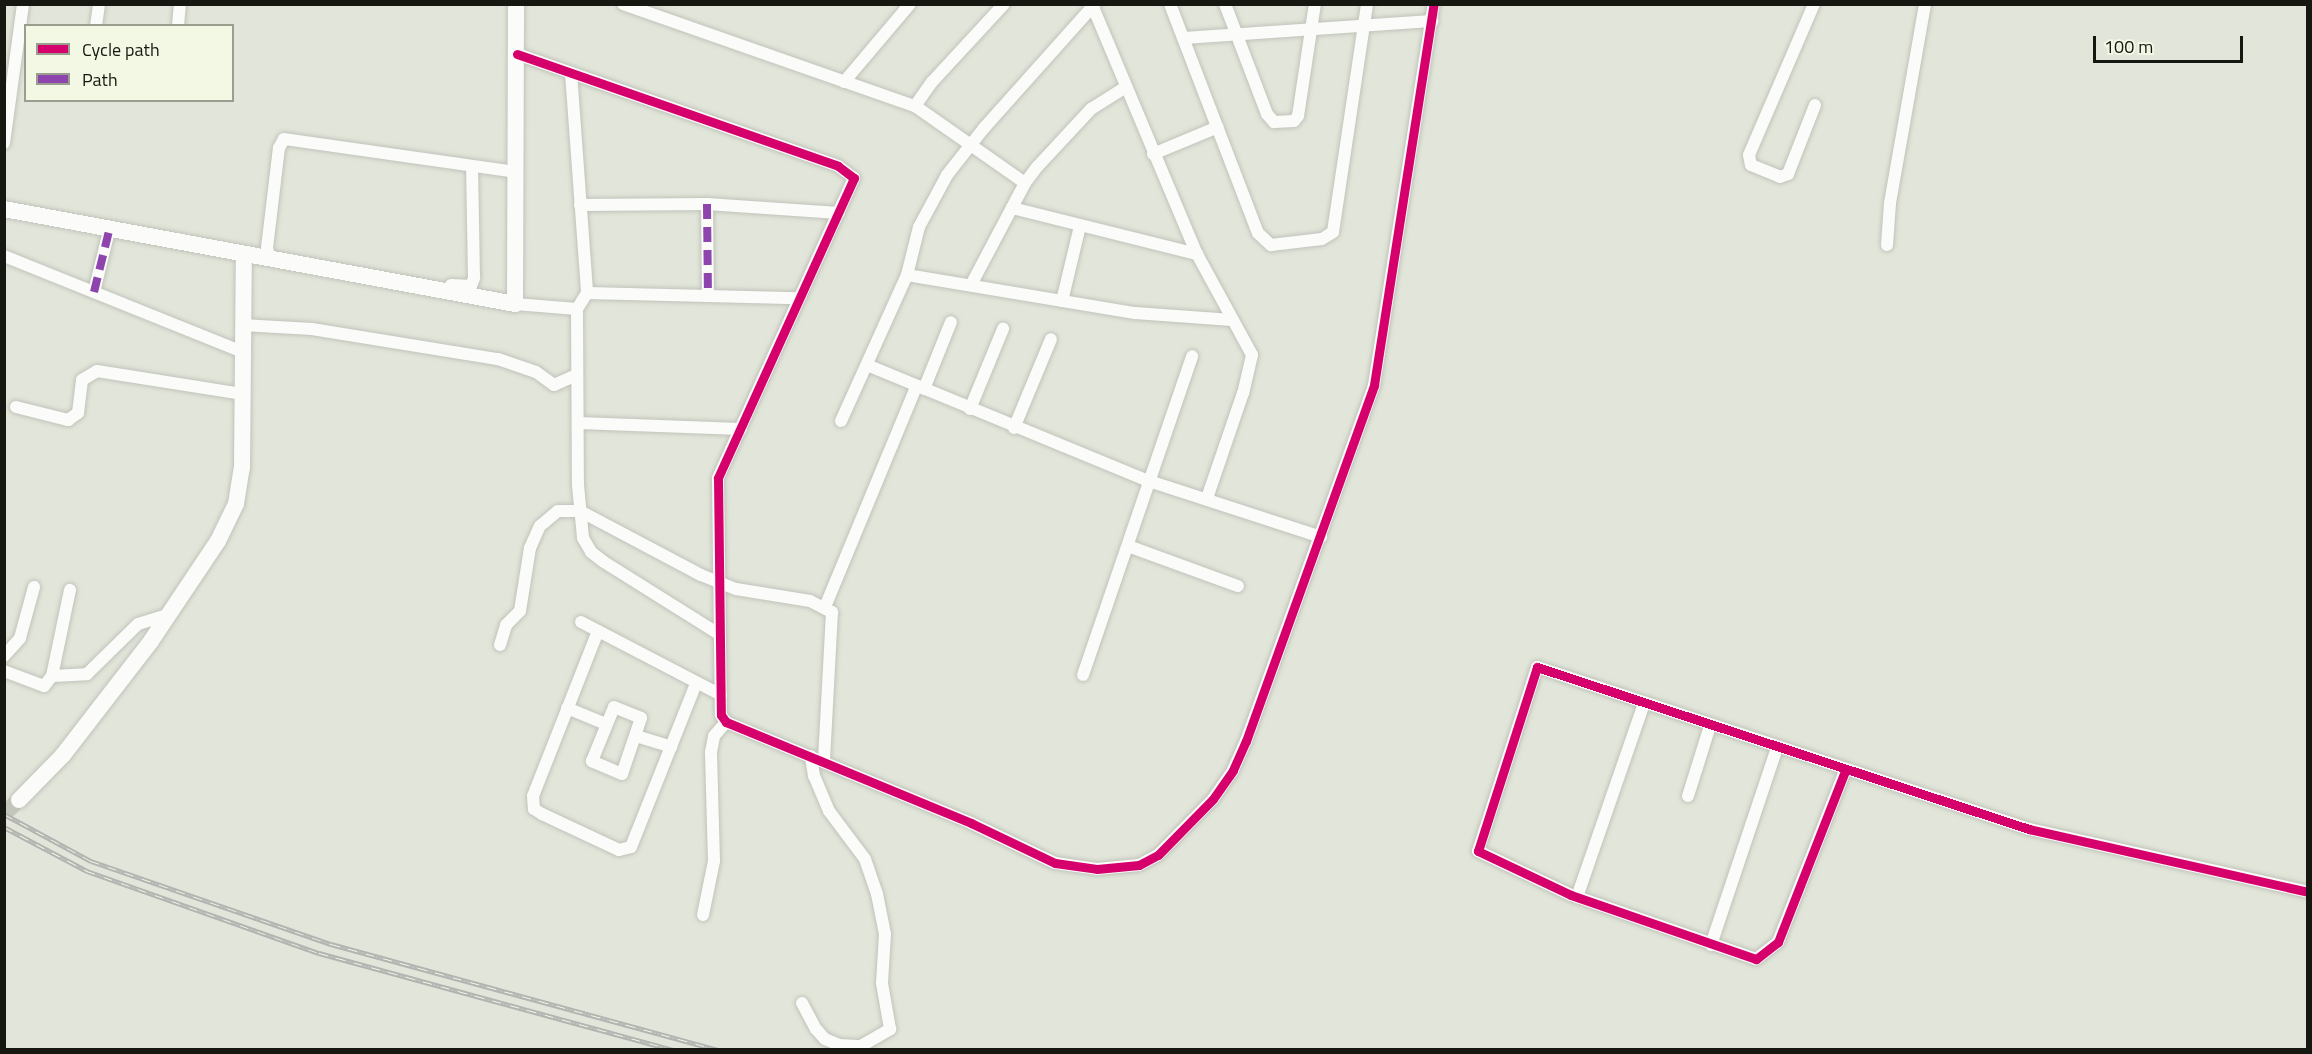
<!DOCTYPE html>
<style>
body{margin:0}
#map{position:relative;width:2312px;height:1054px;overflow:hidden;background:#e2e6da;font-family:"Titillium Web",sans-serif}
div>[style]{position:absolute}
.secondary-tunnel>*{height:16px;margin-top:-8px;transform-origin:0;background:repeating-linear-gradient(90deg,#c3c7bc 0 16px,transparent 0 24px)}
.roads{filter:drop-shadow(0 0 2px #c0c3ba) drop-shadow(0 0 2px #c0c3ba)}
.street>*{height:12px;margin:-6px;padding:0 6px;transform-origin:6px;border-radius:6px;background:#fbfbf9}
.secondary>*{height:16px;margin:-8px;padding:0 8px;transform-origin:8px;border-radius:8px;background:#fbfbf9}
.rail>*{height:5px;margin-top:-2.5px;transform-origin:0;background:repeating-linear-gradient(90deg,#f2f8e3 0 9px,#b3b4b1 0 18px);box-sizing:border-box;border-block:2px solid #b3b4b1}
.quiet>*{height:8px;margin-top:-4px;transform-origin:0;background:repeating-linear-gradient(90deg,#8e44ad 0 15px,transparent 0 23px)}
.cycleway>*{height:9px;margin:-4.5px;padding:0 4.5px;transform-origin:4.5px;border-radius:4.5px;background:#d6006c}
span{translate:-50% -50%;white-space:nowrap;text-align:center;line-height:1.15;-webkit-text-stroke:4.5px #f2f8e3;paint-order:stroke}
.frame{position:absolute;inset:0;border:6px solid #151710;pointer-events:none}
.legend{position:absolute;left:24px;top:24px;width:210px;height:78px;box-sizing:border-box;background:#f2f8e3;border:2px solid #9a9e8f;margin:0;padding:8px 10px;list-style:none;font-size:18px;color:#151710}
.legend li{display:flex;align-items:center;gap:12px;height:30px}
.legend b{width:30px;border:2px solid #9a9e8f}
.scale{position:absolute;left:2093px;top:36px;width:150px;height:27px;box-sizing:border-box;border:3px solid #151710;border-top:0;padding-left:8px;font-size:18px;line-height:21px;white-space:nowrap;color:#151710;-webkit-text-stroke:4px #f2f8e3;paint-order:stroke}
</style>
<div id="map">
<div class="secondary-tunnel">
<div style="left:4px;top:814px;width:21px;rotate:-43deg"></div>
</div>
<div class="roads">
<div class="street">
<div style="left:623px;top:4px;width:309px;rotate:19.3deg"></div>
<div style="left:915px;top:106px;width:134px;rotate:35deg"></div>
<div style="left:1170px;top:4px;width:245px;rotate:69deg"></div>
<div style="left:1258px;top:233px;width:18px;rotate:43deg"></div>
<div style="left:1271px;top:245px;width:51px;rotate:-6.7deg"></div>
<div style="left:1322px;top:239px;width:13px;rotate:-32deg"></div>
<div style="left:1333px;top:232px;width:231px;rotate:-81.5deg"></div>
<div style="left:1225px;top:4px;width:118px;rotate:69.1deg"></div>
<div style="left:1267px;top:114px;width:11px;rotate:49deg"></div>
<div style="left:1274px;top:122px;width:20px;rotate:-3deg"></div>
<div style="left:1294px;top:121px;width:6px;rotate:-51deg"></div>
<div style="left:1298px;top:116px;width:113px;rotate:-81.4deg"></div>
<div style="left:1814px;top:4px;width:164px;rotate:113.3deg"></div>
<div style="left:1749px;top:155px;width:10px;rotate:79deg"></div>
<div style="left:1751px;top:165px;width:31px;rotate:22deg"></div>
<div style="left:1780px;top:177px;width:9px;rotate:-21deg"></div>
<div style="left:1788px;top:174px;width:74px;rotate:-68.6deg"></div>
<div style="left:1093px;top:7px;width:268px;rotate:67.2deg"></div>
<div style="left:1197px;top:254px;width:115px;rotate:61.4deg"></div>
<div style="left:1252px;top:355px;width:39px;rotate:103deg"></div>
<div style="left:1243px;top:393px;width:111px;rotate:108.9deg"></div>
<div style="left:96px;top:26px;width:22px;rotate:-82deg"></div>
<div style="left:178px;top:26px;width:22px;rotate:-85deg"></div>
<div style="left:1183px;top:38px;width:250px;rotate:-3.9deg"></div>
<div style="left:517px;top:54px;width:340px;rotate:19.2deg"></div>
<div style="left:838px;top:166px;width:20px;rotate:37deg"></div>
<div style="left:854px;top:178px;width:329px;rotate:114.4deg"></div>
<div style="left:718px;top:478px;width:237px;rotate:89.3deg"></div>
<div style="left:721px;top:715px;width:9px;rotate:54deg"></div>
<div style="left:726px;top:722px;width:265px;rotate:22.4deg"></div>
<div style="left:971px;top:823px;width:93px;rotate:25.5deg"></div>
<div style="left:1055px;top:863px;width:42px;rotate:8.1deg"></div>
<div style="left:1097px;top:869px;width:42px;rotate:-5.4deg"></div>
<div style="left:1139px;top:865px;width:21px;rotate:-28deg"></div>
<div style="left:1158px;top:855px;width:78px;rotate:-45.5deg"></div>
<div style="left:1213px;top:799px;width:35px;rotate:-55deg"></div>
<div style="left:1233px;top:770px;width:32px;rotate:-66deg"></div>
<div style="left:1246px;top:741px;width:378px;rotate:-70.2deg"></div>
<div style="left:1374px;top:385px;width:386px;rotate:-81.1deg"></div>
<div style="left:571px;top:73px;width:221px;rotate:85.8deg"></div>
<div style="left:587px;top:293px;width:19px;rotate:122deg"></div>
<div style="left:577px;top:309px;width:176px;rotate:89.7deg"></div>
<div style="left:578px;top:485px;width:53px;rotate:84.6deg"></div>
<div style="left:583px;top:538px;width:16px;rotate:60deg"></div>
<div style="left:591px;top:552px;width:16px;rotate:38deg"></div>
<div style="left:604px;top:562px;width:136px;rotate:32.1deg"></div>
<div style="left:844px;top:82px;width:102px;rotate:-49.8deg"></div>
<div style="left:915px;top:106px;width:29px;rotate:-55deg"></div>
<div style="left:932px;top:82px;width:106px;rotate:-47.3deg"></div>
<div style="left:4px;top:143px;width:140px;rotate:-82.2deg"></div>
<div style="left:1153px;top:154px;width:70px;rotate:-22.6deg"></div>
<div style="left:707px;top:204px;width:92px;rotate:89.4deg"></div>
<div style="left:580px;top:205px;width:127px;rotate:-0.5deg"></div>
<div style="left:707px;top:204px;width:132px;rotate:3.9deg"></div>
<div style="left:1012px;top:208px;width:191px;rotate:14deg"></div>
<div style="left:1887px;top:245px;width:42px;rotate:-85.9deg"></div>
<div style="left:1890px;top:203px;width:202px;rotate:-80deg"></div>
<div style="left:4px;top:256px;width:258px;rotate:21.9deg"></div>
<div style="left:270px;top:258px;width:10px;rotate:-107deg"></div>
<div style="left:267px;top:248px;width:101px;rotate:-83.2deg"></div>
<div style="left:279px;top:148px;width:10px;rotate:-61deg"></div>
<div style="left:284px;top:139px;width:233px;rotate:8.1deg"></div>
<div style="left:907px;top:275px;width:231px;rotate:9.5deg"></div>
<div style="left:1135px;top:313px;width:97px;rotate:4.1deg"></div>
<div style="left:451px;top:285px;width:20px;rotate:3deg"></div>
<div style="left:471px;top:286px;width:9px;rotate:-69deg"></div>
<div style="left:474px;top:278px;width:112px;rotate:-91deg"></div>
<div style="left:971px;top:285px;width:115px;rotate:-62.1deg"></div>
<div style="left:1025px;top:183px;width:21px;rotate:-53deg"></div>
<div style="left:1038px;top:166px;width:78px;rotate:-47.1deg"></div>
<div style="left:1091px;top:109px;width:41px;rotate:-32.2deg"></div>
<div style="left:94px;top:292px;width:67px;rotate:-76.2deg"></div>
<div style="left:587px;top:293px;width:211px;rotate:1.4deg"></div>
<div style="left:1062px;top:301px;width:77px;rotate:-76.5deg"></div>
<div style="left:515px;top:304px;width:62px;rotate:4.6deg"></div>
<div style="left:242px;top:325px;width:70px;rotate:3.3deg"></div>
<div style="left:312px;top:329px;width:188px;rotate:9.2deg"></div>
<div style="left:498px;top:359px;width:40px;rotate:18.9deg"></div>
<div style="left:536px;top:372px;width:22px;rotate:36deg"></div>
<div style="left:554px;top:385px;width:24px;rotate:-24deg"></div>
<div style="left:867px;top:365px;width:305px;rotate:22.4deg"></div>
<div style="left:1149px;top:481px;width:181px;rotate:18deg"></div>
<div style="left:924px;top:389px;width:72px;rotate:-68.1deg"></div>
<div style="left:16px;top:407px;width:54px;rotate:14deg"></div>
<div style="left:68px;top:420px;width:12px;rotate:-35deg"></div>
<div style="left:78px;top:413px;width:33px;rotate:-83deg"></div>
<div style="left:82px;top:380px;width:17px;rotate:-31deg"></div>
<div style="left:97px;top:371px;width:148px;rotate:9deg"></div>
<div style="left:970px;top:409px;width:87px;rotate:-67.6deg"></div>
<div style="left:841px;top:421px;width:160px;rotate:-65.7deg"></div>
<div style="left:907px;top:275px;width:49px;rotate:-76deg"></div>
<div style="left:919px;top:227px;width:59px;rotate:-61.7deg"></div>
<div style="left:947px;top:175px;width:60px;rotate:-51.8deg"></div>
<div style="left:984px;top:128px;width:166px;rotate:-48.2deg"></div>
<div style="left:578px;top:423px;width:163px;rotate:2.1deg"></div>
<div style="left:1014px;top:428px;width:96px;rotate:-67.4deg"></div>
<div style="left:1128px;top:546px;width:117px;rotate:20deg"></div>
<div style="left:825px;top:607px;width:238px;rotate:-67.5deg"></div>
<div style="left:581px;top:622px;width:158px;rotate:27.5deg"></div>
<div style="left:598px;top:631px;width:177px;rotate:111.5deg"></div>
<div style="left:533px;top:796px;width:13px;rotate:86deg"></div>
<div style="left:534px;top:809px;width:9px;rotate:32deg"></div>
<div style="left:542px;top:814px;width:85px;rotate:25.1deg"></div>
<div style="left:619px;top:850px;width:12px;rotate:-14deg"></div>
<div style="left:631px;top:847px;width:175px;rotate:-68.3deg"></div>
<div style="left:500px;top:645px;width:21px;rotate:-73deg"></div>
<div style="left:506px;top:625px;width:20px;rotate:-45deg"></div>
<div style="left:520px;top:611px;width:64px;rotate:-81deg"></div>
<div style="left:530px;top:548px;width:24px;rotate:-66deg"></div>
<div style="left:540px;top:526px;width:23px;rotate:-40deg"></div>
<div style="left:558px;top:511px;width:22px"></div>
<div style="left:580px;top:511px;width:137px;rotate:27.9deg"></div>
<div style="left:701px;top:575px;width:38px;rotate:22deg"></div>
<div style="left:736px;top:589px;width:75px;rotate:9.2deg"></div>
<div style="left:810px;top:601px;width:25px;rotate:27deg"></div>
<div style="left:832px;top:612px;width:149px;rotate:93.1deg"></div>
<div style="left:4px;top:656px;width:24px;rotate:-48deg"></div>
<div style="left:20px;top:638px;width:53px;rotate:-74.6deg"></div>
<div style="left:4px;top:671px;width:43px;rotate:20.6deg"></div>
<div style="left:44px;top:686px;width:13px;rotate:-51deg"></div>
<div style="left:52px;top:676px;width:88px;rotate:-78.2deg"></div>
<div style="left:1083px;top:675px;width:337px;rotate:-71.1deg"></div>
<div style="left:52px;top:676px;width:35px;rotate:-3deg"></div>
<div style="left:87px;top:674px;width:71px;rotate:-44.4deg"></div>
<div style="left:138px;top:624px;width:28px;rotate:-17deg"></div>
<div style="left:614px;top:707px;width:29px;rotate:22deg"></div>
<div style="left:641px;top:718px;width:59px;rotate:108.7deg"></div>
<div style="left:622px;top:774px;width:33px;rotate:-157deg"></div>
<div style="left:592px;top:761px;width:58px;rotate:-67.8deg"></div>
<div style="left:567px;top:708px;width:42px;rotate:22.3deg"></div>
<div style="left:636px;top:736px;width:37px;rotate:17deg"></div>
<div style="left:1845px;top:771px;width:184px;rotate:111.4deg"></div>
<div style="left:1778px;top:942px;width:28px;rotate:142deg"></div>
<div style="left:1756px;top:959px;width:196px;rotate:-160.9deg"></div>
<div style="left:1571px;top:895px;width:103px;rotate:-154.7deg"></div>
<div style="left:1478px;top:851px;width:193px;rotate:-72.2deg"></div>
<div style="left:1537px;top:667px;width:518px;rotate:18.23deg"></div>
<div style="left:2029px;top:829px;width:286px;rotate:12.7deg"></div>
<div style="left:1688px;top:796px;width:73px;rotate:-72.6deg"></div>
<div style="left:1577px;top:897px;width:204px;rotate:-70.9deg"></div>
<div style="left:703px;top:915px;width:55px;rotate:-78.5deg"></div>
<div style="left:714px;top:861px;width:109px;rotate:-91.6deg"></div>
<div style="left:711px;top:752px;width:16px;rotate:-79deg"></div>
<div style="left:714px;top:736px;width:18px;rotate:-49deg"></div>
<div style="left:1711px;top:945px;width:208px;rotate:-71.5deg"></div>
<div style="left:802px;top:1003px;width:30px;rotate:62deg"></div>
<div style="left:816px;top:1029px;width:13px;rotate:48deg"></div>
<div style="left:825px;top:1039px;width:15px;rotate:23deg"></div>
<div style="left:839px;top:1045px;width:22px;rotate:3deg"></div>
<div style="left:861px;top:1046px;width:34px;rotate:-30deg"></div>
<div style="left:890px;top:1029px;width:47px;rotate:-99.9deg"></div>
<div style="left:882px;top:983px;width:49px;rotate:-86.5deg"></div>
<div style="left:885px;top:934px;width:41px;rotate:-101.3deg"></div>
<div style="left:877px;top:894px;width:37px;rotate:-109deg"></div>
<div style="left:865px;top:859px;width:60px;rotate:-126.9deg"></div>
<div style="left:829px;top:811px;width:38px;rotate:-113deg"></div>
<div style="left:814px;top:776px;width:20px;rotate:-99deg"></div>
</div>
<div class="secondary">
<div style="left:4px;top:209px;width:520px;rotate:10.53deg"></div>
<div style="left:515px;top:304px;width:300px;rotate:-89.8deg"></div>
<div style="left:19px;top:800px;width:63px;rotate:-45.6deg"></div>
<div style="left:63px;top:755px;width:144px;rotate:-52.3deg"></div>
<div style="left:151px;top:641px;width:120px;rotate:-56.2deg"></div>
<div style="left:218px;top:541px;width:41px;rotate:-64.1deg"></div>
<div style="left:236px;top:504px;width:36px;rotate:-81deg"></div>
<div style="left:242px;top:468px;width:214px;rotate:-89.5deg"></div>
</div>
</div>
<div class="rail">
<div style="left:4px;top:814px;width:99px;rotate:28.4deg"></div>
<div style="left:91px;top:861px;width:254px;rotate:19.1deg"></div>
<div style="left:331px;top:944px;width:402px;rotate:15.3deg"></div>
<div style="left:4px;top:827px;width:94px;rotate:27.9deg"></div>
<div style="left:87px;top:871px;width:246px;rotate:19.5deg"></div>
<div style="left:319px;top:953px;width:367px;rotate:15.3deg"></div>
</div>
<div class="quiet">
<div style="left:707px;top:204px;width:92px;rotate:89.4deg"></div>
<div style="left:94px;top:292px;width:67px;rotate:-76.2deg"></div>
</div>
<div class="cycleway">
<div style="left:517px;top:54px;width:340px;rotate:19.2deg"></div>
<div style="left:838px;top:166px;width:20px;rotate:37deg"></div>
<div style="left:854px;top:178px;width:329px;rotate:114.4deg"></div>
<div style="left:718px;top:478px;width:237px;rotate:89.3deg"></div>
<div style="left:721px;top:715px;width:9px;rotate:54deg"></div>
<div style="left:726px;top:722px;width:265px;rotate:22.4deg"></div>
<div style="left:971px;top:823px;width:93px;rotate:25.5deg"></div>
<div style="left:1055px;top:863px;width:42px;rotate:8.1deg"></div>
<div style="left:1097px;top:869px;width:42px;rotate:-5.4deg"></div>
<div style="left:1139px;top:865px;width:21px;rotate:-28deg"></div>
<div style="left:1158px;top:855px;width:78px;rotate:-45.5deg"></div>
<div style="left:1213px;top:799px;width:35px;rotate:-55deg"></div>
<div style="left:1233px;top:770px;width:32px;rotate:-66deg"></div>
<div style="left:1246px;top:741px;width:378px;rotate:-70.2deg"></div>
<div style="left:1374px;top:385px;width:386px;rotate:-81.1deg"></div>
<div style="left:1845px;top:771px;width:184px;rotate:111.4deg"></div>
<div style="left:1778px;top:942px;width:28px;rotate:142deg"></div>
<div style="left:1756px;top:959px;width:196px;rotate:-160.9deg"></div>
<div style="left:1571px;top:895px;width:103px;rotate:-154.7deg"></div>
<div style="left:1478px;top:851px;width:193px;rotate:-72.2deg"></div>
<div style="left:1537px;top:667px;width:518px;rotate:18.23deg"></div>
<div style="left:2029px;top:829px;width:286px;rotate:12.7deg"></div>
</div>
<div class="frame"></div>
<ul class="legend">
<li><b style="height:8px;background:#d6006c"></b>Cycle path</li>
<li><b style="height:8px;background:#8e44ad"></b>Path</li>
</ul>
<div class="scale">100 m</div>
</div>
